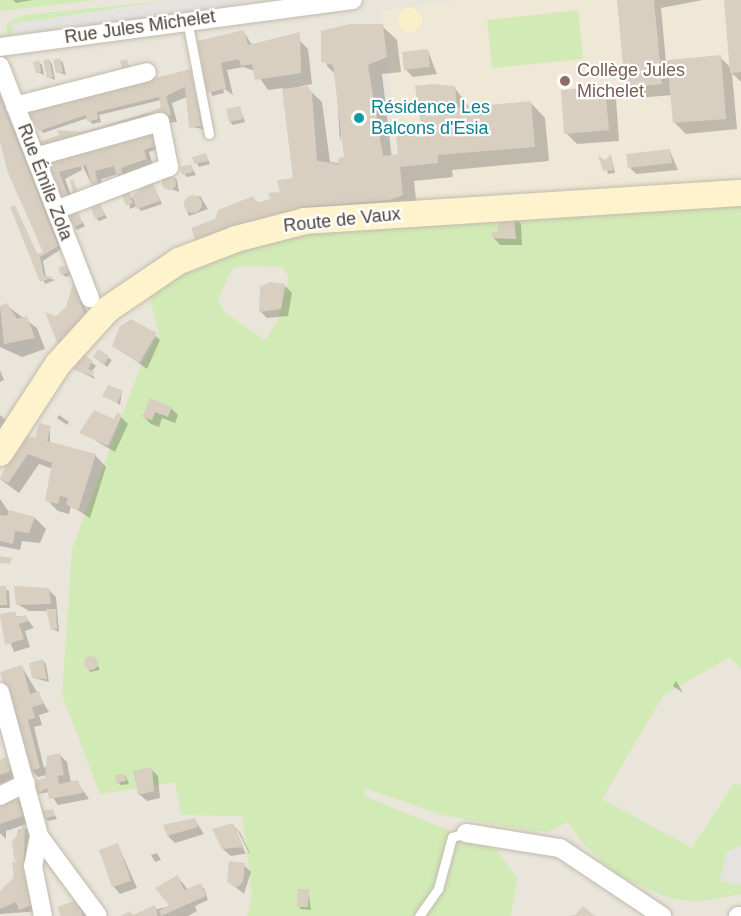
<!DOCTYPE html>
<meta charset="utf-8">
<style>
body{margin:0}
#map{position:relative;width:741px;height:916px;overflow:hidden;background:#f6f3ec;font-family:Arial,sans-serif}
div>[style]{position:absolute}
.residential>*{inset:0;background:#eae5da}
.education>*{inset:0;background:#efe8d6}
.green>*{inset:0;background:#d2eab5}
.sand>*{inset:0;background:#f9efc9}
.round{border-radius:50%}
.parking>*{inset:0;background:#e5e3e0}
.shadow>*{inset:0;background:#0003}
.building>*{inset:0;background:#d8cfc1}
.roads{filter:drop-shadow(0 0 2px #c2bbae) drop-shadow(0 0 2px #c2bbae)}
.lane>*{height:9px;margin:-4.5px;padding:0 4.5px;transform-origin:4.5px;border-radius:4.5px;background:#fff}
.street>*{height:18px;margin:-9px;padding:0 9px;transform-origin:9px;border-radius:9px;background:#fff}
.secondary>*{height:26px;margin:-13px;padding:0 13px;transform-origin:13px;border-radius:13px;background:#fff3cd}
.dots>*{width:16px;height:16px;translate:-50% -50%;box-sizing:border-box;border:3px solid #fff;border-radius:50%}
span{translate:-50% -50%;white-space:nowrap;text-align:center;line-height:1.15;-webkit-text-stroke:4.5px #fff;paint-order:stroke}
.street-label{font-size:18px;color:#4b4439}
.education-label{font-size:18px;color:#785e54}
.left{translate:0 -50%;text-align:left}
.culture-label{font-size:18px;color:#0d838f}
</style>
<div id="map">
<div class="residential">
<div style="clip-path:polygon(0 0,741px 0,741px 916px,0 916px)"></div>
</div>
<div class="education">
<div style="clip-path:polygon(457px 0,741px 0,741px 182px,405px 203px,381px 11px)"></div>
</div>
<div class="green">
<div style="clip-path:polygon(0 0,98px 0,0 11px)"></div>
<div style="clip-path:polygon(173px 0,12px 24px,13px 35px,6px 33px,7px 23px,24px 15px)"></div>
<div style="clip-path:polygon(578px 10px,583px 59px,492px 68px,487px 20px)"></div>
<div style="clip-path:polygon(evenodd,741px 205px,741px 668px,729px 657px,663px 696px,602px 799px,692px 848px,734px 783px,741px 785px,741px 846px,727px 852px,720px 880px,741px 885px,741px 894px,698px 902px,669px 898px,619px 876px,583px 844px,568px 822px,548px 832px,527px 830px,442px 815px,365px 788px,364px 796px,497px 850px,517px 878px,511px 916px,247px 916px,252px 895px,242px 816px,181px 815px,175px 782px,100px 794px,62px 695px,72px 549px,142px 363px,159px 333px,148px 291px,175px 274px,289px 233px,741px 205px,241px 266px,283px 267px,289px 278px,277px 322px,265px 340px,224px 312px,218px 298px,232px 269px,241px 266px)"></div>
</div>
<div class="sand">
<div class="round" style="left:398px;top:8px;width:24px;height:24px"></div>
</div>
<div class="parking">
<div style="clip-path:polygon(173px 0,260px 0,13px 35px,11px 24px)"></div>
<div style="clip-path:polygon(741px 846px,741px 885px,720px 881px,727px 852px)"></div>
</div>
<div class="shadow">
<div style="clip-path:polygon(13px 0,33px 0,16px 3px)"></div>
<div style="clip-path:polygon(619px 0,703px 0,661px 8px,666px 62px,720px 57px,731px 68px,725px 0,741px 0,741px 82px,732px 73px,737px 129px,686px 134px,675px 123px,672px 95px,638px 98px,627px 87px)"></div>
<div style="clip-path:polygon(382px 26px,397px 40px,401px 72px,382px 74px,392px 159px,400px 158px,454px 87px,470px 108px,531px 103px,545px 118px,549px 161px,452px 170px,453px 177px,414px 181px,417px 209px,217px 220px,253px 198px,259px 204px,272px 200px,295px 182px,283px 88px,268px 90px,255px 71px,243px 67px,227px 70px,233px 95px,223px 88px,224px 93px,212px 96px,199px 42px,244px 32px,252px 45px,297px 38px,308px 49px,312px 84px,284px 90px,307px 88px,322px 102px,330px 162px,349px 164px,342px 129px,340px 142px,336px 75px,327px 66px,323px 33px)"></div>
<div style="clip-path:polygon(428px 51px,437px 74px,413px 77px,405px 69px)"></div>
<div style="clip-path:polygon(49px 60px,52px 64px,55px 80px,48px 77px)"></div>
<div style="clip-path:polygon(60px 60px,63px 63px,66px 75px,58px 72px)"></div>
<div style="clip-path:polygon(38px 62px,42px 65px,44px 75px,37px 72px)"></div>
<div style="clip-path:polygon(190px 71px,203px 129px,191px 127px,187px 97px,172px 103px,177px 122px,80px 133px,161px 109px,161px 100px,99px 115px,101px 122px,92px 124px,88px 118px,43px 133px,29px 110px)"></div>
<div style="clip-path:polygon(605px 88px,616px 99px,619px 141px,577px 144px,566px 133px)"></div>
<div style="clip-path:polygon(0 95px,61px 249px,43px 261px,46px 277px,55px 280px,45px 284px,15px 207px,38px 256px,45px 253px,0 138px)"></div>
<div style="clip-path:polygon(240px 108px,245px 122px,233px 125px,230px 122px)"></div>
<div style="clip-path:polygon(152px 132px,158px 149px,149px 152px,153px 166px,127px 172px,130px 185px,118px 174px,101px 179px,105px 195px,94px 189px,79px 159px,82px 170px,65px 179px,75px 206px,70px 208px,48px 163px)"></div>
<div style="clip-path:polygon(670px 151px,678px 170px,636px 174px,629px 167px)"></div>
<div style="clip-path:polygon(206px 155px,210px 164px,199px 167px,194px 158px)"></div>
<div style="clip-path:polygon(611px 156px,615px 173px,608px 174px,605px 162px)"></div>
<div style="clip-path:polygon(191px 166px,196px 175px,187px 177px,184px 174px)"></div>
<div style="clip-path:polygon(174px 177px,177px 180px,179px 192px,165px 187px,164px 179px)"></div>
<div style="clip-path:polygon(152px 182px,162px 204px,141px 211px,137px 206px,130px 209px,128px 192px,132px 198px)"></div>
<div style="clip-path:polygon(200px 196px,208px 209px,189px 216px,184px 203px)"></div>
<div style="clip-path:polygon(99px 203px,107px 218px,99px 221px,96px 218px)"></div>
<div style="clip-path:polygon(76px 212px,85px 226px,77px 230px,74px 226px)"></div>
<div style="clip-path:polygon(514px 216px,521px 224px,522px 245px,500px 245px,493px 237px)"></div>
<div style="clip-path:polygon(65px 267px,71px 275px,66px 277px,62px 274px)"></div>
<div style="clip-path:polygon(74px 286px,92px 322px,60px 344px,47px 313px,56px 318px,68px 308px)"></div>
<div style="clip-path:polygon(285px 286px,292px 293px,288px 316px,267px 318px,260px 311px)"></div>
<div style="clip-path:polygon(6px 305px,37px 328px,45px 349px,22px 357px,0 347px,0 308px)"></div>
<div style="clip-path:polygon(152px 333px,160px 340px,147px 369px,114px 345px)"></div>
<div style="clip-path:polygon(99px 351px,112px 360px,107px 367px,98px 360px)"></div>
<div style="clip-path:polygon(84px 356px,96px 366px,91px 372px,95px 379px,75px 369px)"></div>
<div style="clip-path:polygon(0 370px,4px 380px,0 382px)"></div>
<div style="clip-path:polygon(122px 392px,120px 405px,104px 395px)"></div>
<div style="clip-path:polygon(150px 400px,171px 408px,178px 415px,175px 423px,162px 418px,159px 427px,151px 424px,144px 417px)"></div>
<div style="clip-path:polygon(0 415px,13px 426px,0 445px)"></div>
<div style="clip-path:polygon(59px 415px,69px 422px,67px 425px,57px 418px)"></div>
<div style="clip-path:polygon(121px 417px,128px 424px,115px 452px,81px 432px)"></div>
<div style="clip-path:polygon(50px 428px,50px 443px,95px 455px,106px 467px,90px 518px,71px 506px,69px 514px,58px 511px,47px 500px,53px 469px,39px 464px,19px 493px,0 479px,21px 435px,36px 439px)"></div>
<div style="clip-path:polygon(0 499px,9px 512px,35px 518px,46px 529px,40px 543px,22px 541px,20px 550px,0 546px)"></div>
<div style="clip-path:polygon(0 587px,9px 591px,10px 608px,0 608px)"></div>
<div style="clip-path:polygon(49px 590px,56px 597px,59px 632px,52px 629px,48px 611px,29px 611px,17px 604px)"></div>
<div style="clip-path:polygon(25px 616px,34px 628px,25px 631px,30px 647px,14px 652px,0 617px)"></div>
<div style="clip-path:polygon(43px 661px,46px 664px,49px 682px,34px 678px)"></div>
<div style="clip-path:polygon(85px 661px,96px 662px,100px 670px,90px 672px)"></div>
<div style="clip-path:polygon(22px 667px,49px 712px,39px 715px,42px 725px,34px 727px,44px 768px,60px 755px,67px 762px,71px 783px,77px 782px,89px 799px,58px 805px,49px 792px,38px 794px,47px 783px,46px 775px,38px 777px,31px 770px)"></div>
<div style="clip-path:polygon(676px 681px,678px 684px,683px 693px,673px 686px)"></div>
<div style="clip-path:polygon(6px 759px,17px 778px,0 784px,0 761px)"></div>
<div style="clip-path:polygon(151px 769px,158px 776px,160px 798px,147px 801px,139px 794px)"></div>
<div style="clip-path:polygon(125px 775px,129px 784px,121px 785px,118px 782px)"></div>
<div style="clip-path:polygon(19px 799px,30px 823px,6px 831px,6px 839px,0 833px,0 806px)"></div>
<div style="clip-path:polygon(52px 810px,57px 819px,48px 821px,45px 818px)"></div>
<div style="clip-path:polygon(195px 820px,204px 834px,175px 843px,168px 836px)"></div>
<div style="clip-path:polygon(evenodd,232px 825px,240px 832px,250px 853px,231px 856px,223px 849px,232px 825px,235px 831px,238px 831px,249px 853px,246px 854px,235px 831px)"></div>
<div style="clip-path:polygon(25px 828px,32px 835px,41px 911px,0 914px,0 893px,11px 888px,17px 862px,18px 830px)"></div>
<div style="clip-path:polygon(118px 845px,137px 888px,120px 894px,113px 886px)"></div>
<div style="clip-path:polygon(157px 853px,161px 860px,155px 862px,151px 855px)"></div>
<div style="clip-path:polygon(244px 865px,251px 872px,244px 894px,228px 881px)"></div>
<div style="clip-path:polygon(178px 877px,188px 890px,204px 888px,208px 900px,195px 906px,197px 911px,188px 916px,127px 916px,171px 906px)"></div>
<div style="clip-path:polygon(308px 890px,311px 910px,301px 909px,298px 906px)"></div>
<div style="clip-path:polygon(76px 901px,87px 916px,62px 916px)"></div>
</div>
<div class="building">
<div style="clip-path:polygon(617px 0,654px 0,662px 84px,625px 88px)"></div>
<div style="clip-path:polygon(724px 0,741px 0,741px 72px,730px 73px)"></div>
<div style="clip-path:polygon(350px 24px,383px 24px,387px 57px,368px 65px,383px 156px,398px 154px,395px 127px,421px 125px,415px 86px,433px 84px,455px 86px,457px 108px,531px 101px,535px 147px,438px 155px,438px 163px,400px 167px,403px 195px,390px 200px,301px 207px,302px 211px,196px 242px,191px 228px,215px 219px,218px 210px,253px 196px,256px 203px,270px 199px,268px 193px,280px 192px,277px 180px,293px 178px,282px 89px,308px 86px,312px 93px,317px 161px,339px 164px,338px 158px,344px 157px,333px 65px,321px 62px,321px 31px)"></div>
<div style="clip-path:polygon(244px 30px,248px 45px,300px 32px,301px 73px,255px 80px,252px 64px,241px 66px,239px 59px,221px 63px,226px 88px,207px 93px,197px 41px)"></div>
<div style="clip-path:polygon(428px 49px,430px 67px,404px 70px,402px 52px)"></div>
<div style="clip-path:polygon(721px 55px,726px 119px,673px 123px,667px 60px)"></div>
<div style="clip-path:polygon(60px 58px,63px 72px,56px 73px,53px 60px)"></div>
<div style="clip-path:polygon(49px 59px,53px 77px,47px 78px,43px 60px)"></div>
<div style="clip-path:polygon(127px 59px,130px 70px,123px 72px,120px 61px)"></div>
<div style="clip-path:polygon(39px 60px,41px 72px,36px 73px,33px 62px)"></div>
<div style="clip-path:polygon(191px 69px,201px 126px,189px 128px,185px 87px,166px 96px,171px 115px,42px 149px,39px 142px,59px 135px,57px 130px,80px 132px,142px 117px,161px 107px,159px 97px,97px 112px,98px 119px,88px 122px,86px 115px,39px 131px,26px 110px)"></div>
<div style="clip-path:polygon(605px 86px,609px 130px,564px 134px,561px 90px)"></div>
<div style="clip-path:polygon(0 98px,58px 246px,40px 257px,44px 276px,54px 277px,40px 282px,10px 207px,15px 205px,37px 254px,43px 252px,8px 173px,0 142px)"></div>
<div style="clip-path:polygon(240px 106px,243px 119px,229px 122px,226px 109px)"></div>
<div style="clip-path:polygon(152px 130px,156px 146px,144px 150px,147px 159px,121px 168px,124px 178px,118px 180px,114px 166px,95px 171px,99px 187px,93px 189px,86px 165px,59px 172px,69px 199px,61px 202px,46px 162px)"></div>
<div style="clip-path:polygon(670px 149px,672px 163px,628px 168px,626px 154px)"></div>
<div style="clip-path:polygon(206px 153px,208px 161px,194px 164px,192px 157px)"></div>
<div style="clip-path:polygon(611px 154px,613px 170px,603px 171px,598px 155px,605px 160px)"></div>
<div style="clip-path:polygon(191px 164px,193px 172px,182px 175px,180px 167px)"></div>
<div class="round" style="left:162px;top:176px;width:14px;height:14px"></div>
<div style="clip-path:polygon(73px 179px,79px 195px,74px 197px,70px 180px)"></div>
<div style="clip-path:polygon(152px 180px,160px 201px,137px 209px,132px 196px)"></div>
<div style="clip-path:polygon(128px 190px,133px 203px,126px 206px,121px 193px)"></div>
<div class="round" style="left:184px;top:195px;width:18px;height:18px"></div>
<div style="clip-path:polygon(99px 201px,105px 215px,95px 219px,90px 205px)"></div>
<div style="clip-path:polygon(77px 210px,83px 223px,73px 227px,67px 214px)"></div>
<div style="clip-path:polygon(514px 215px,516px 239px,492px 238px,492px 232px,498px 232px,497px 216px)"></div>
<div style="clip-path:polygon(66px 265px,69px 272px,61px 275px,58px 268px)"></div>
<div style="clip-path:polygon(270px 282px,285px 284px,281px 309px,259px 312px,260px 287px)"></div>
<div style="clip-path:polygon(73px 283px,85px 315px,58px 345px,45px 312px,56px 316px,66px 307px)"></div>
<div style="clip-path:polygon(7px 303px,17px 319px,27px 316px,35px 338px,4px 344px,0 306px)"></div>
<div style="clip-path:polygon(131px 319px,157px 333px,139px 363px,112px 346px,120px 326px)"></div>
<div style="clip-path:polygon(98px 349px,109px 356px,104px 365px,93px 357px)"></div>
<div style="clip-path:polygon(84px 354px,93px 361px,88px 369px,95px 372px,92px 376px,73px 369px)"></div>
<div style="clip-path:polygon(108px 385px,123px 391px,117px 403px,102px 396px)"></div>
<div style="clip-path:polygon(150px 398px,172px 407px,168px 417px,155px 412px,152px 420px,142px 417px)"></div>
<div style="clip-path:polygon(94px 410px,114px 419px,117px 413px,122px 415px,108px 446px,79px 433px)"></div>
<div style="clip-path:polygon(39px 423px,51px 426px,47px 441px,96px 454px,78px 511px,66px 504px,68px 498px,60px 496px,58px 504px,45px 501px,52px 463px,28px 454px,8px 483px,0 479px,20px 434px,35px 438px)"></div>
<div style="clip-path:polygon(9px 510px,35px 517px,29px 533px,15px 531px,13px 544px,0 541px,0 515px,7px 516px)"></div>
<div style="clip-path:polygon(0 556px,12px 558px,10px 564px,0 563px)"></div>
<div style="clip-path:polygon(0 586px,6px 586px,7px 605px,0 605px)"></div>
<div style="clip-path:polygon(14px 586px,49px 588px,51px 604px,16px 605px)"></div>
<div style="clip-path:polygon(46px 609px,56px 609px,57px 629px,51px 630px)"></div>
<div style="clip-path:polygon(15px 611px,17px 617px,26px 615px,28px 621px,19px 624px,24px 639px,5px 645px,0 614px)"></div>
<div class="round" style="left:84px;top:656px;width:14px;height:14px"></div>
<div style="clip-path:polygon(43px 659px,47px 679px,32px 678px,29px 663px)"></div>
<div style="clip-path:polygon(22px 665px,30px 694px,39px 691px,43px 704px,32px 707px,35px 718px,28px 720px,40px 768px,30px 771px,0 672px)"></div>
<div style="clip-path:polygon(60px 753px,64px 775px,58px 776px,59px 784px,78px 780px,83px 793px,49px 799px,47px 788px,36px 795px,33px 781px,45px 778px,47px 756px)"></div>
<div style="clip-path:polygon(7px 757px,11px 771px,0 775px,0 760px)"></div>
<div style="clip-path:polygon(152px 767px,154px 791px,138px 795px,133px 771px)"></div>
<div style="clip-path:polygon(125px 774px,126px 781px,116px 783px,115px 775px)"></div>
<div style="clip-path:polygon(16px 796px,23px 816px,0 824px,0 803px)"></div>
<div style="clip-path:polygon(53px 809px,55px 816px,43px 819px,41px 811px)"></div>
<div style="clip-path:polygon(195px 818px,198px 827px,167px 836px,163px 825px)"></div>
<div style="clip-path:polygon(25px 823px,24px 860px,34px 904px,19px 910px,16px 902px,0 909px,0 891px,14px 877px,12px 862px,20px 860px,14px 860px,12px 842px)"></div>
<div style="clip-path:polygon(233px 823px,244px 847px,222px 849px,212px 829px)"></div>
<div style="clip-path:polygon(118px 843px,131px 881px,112px 887px,99px 850px)"></div>
<div style="clip-path:polygon(229px 861px,245px 863px,243px 882px,236px 888px,227px 882px)"></div>
<div style="clip-path:polygon(178px 875px,184px 890px,201px 883px,206px 896px,161px 916px,159px 911px,169px 905px,155px 888px)"></div>
<div style="clip-path:polygon(297px 889px,309px 889px,308px 907px,297px 907px)"></div>
<div style="clip-path:polygon(77px 900px,83px 916px,61px 916px,57px 907px)"></div>
<div style="clip-path:polygon(155px 905px,158px 916px,121px 916px,130px 911px,133px 915px)"></div>
<div style="clip-path:polygon(583px 906px,595px 916px,568px 916px,575px 915px)"></div>
</div>
<div class="roads">
<div class="lane">
<div style="left:187px;top:20px;width:116px;rotate:79.1deg"></div>
<div style="left:419px;top:916px;width:33px;rotate:-55deg"></div>
<div style="left:438px;top:889px;width:54px;rotate:-74.9deg"></div>
<div style="left:452px;top:837px;width:15px;rotate:-16deg"></div>
</div>
<div class="street">
<div style="left:0;top:47px;width:356px;rotate:-7.6deg"></div>
<div style="left:0;top:66px;width:249px;rotate:68.8deg"></div>
<div style="left:15px;top:106px;width:136px;rotate:-14.4deg"></div>
<div style="left:35px;top:157px;width:130px;rotate:-15.6deg"></div>
<div style="left:160px;top:122px;width:46px;rotate:78.7deg"></div>
<div style="left:169px;top:167px;width:121px;rotate:159.2deg"></div>
<div style="left:0;top:692px;width:149px;rotate:74.8deg"></div>
<div style="left:39px;top:836px;width:99px;rotate:53.6deg"></div>
<div style="left:0;top:796px;width:29px;rotate:-27deg"></div>
<div style="left:466px;top:833px;width:95px;rotate:9.1deg"></div>
<div style="left:560px;top:848px;width:123px;rotate:33.7deg"></div>
<div style="left:39px;top:836px;width:31px;rotate:101deg"></div>
<div style="left:33px;top:866px;width:51px;rotate:78.7deg"></div>
<div style="left:738px;top:916px;width:3px"></div>
</div>
<div class="secondary">
<div style="left:0;top:453px;width:106px;rotate:-56.9deg"></div>
<div style="left:58px;top:364px;width:74px;rotate:-47.7deg"></div>
<div style="left:108px;top:309px;width:86px;rotate:-34.1deg"></div>
<div style="left:179px;top:261px;width:61px;rotate:-21.1deg"></div>
<div style="left:236px;top:239px;width:71px;rotate:-14.6deg"></div>
<div style="left:305px;top:221px;width:437px;rotate:-3.7deg"></div>
</div>
</div>
<div class="dots">
<div style="left:565px;top:81px;background:#8d6e63"></div>
<div style="left:359px;top:118px;background:#0f9aa8"></div>
</div>
<div class="street-label">
<span style="left:140px;top:27px;rotate:-8deg">Rue Jules Michelet</span>
<span style="left:45px;top:182px;rotate:69deg">Rue Émile Zola</span>
<span style="left:342px;top:220px;rotate:-6deg">Route de Vaux</span>
</div>
<div class="education-label">
<span class="left" style="left:577px;top:81px">Collège Jules<br>Michelet</span>
</div>
<div class="culture-label">
<span class="left" style="left:371px;top:118px">Résidence Les<br>Balcons d'Esia</span>
</div>
</div>
